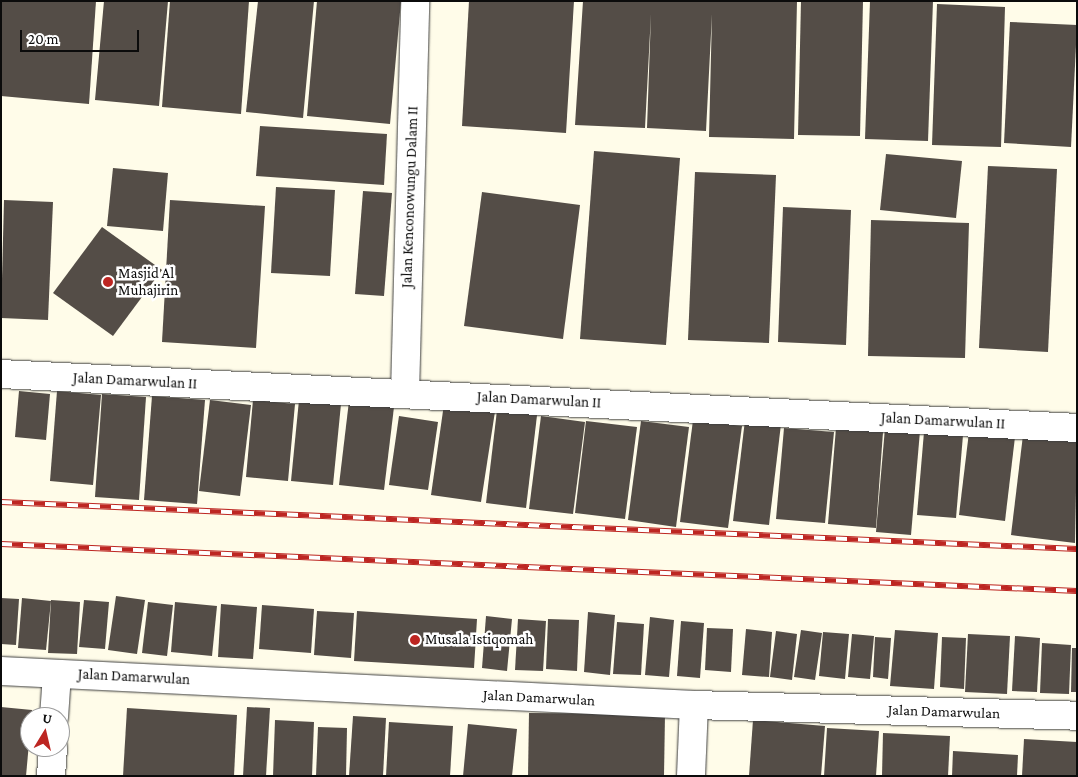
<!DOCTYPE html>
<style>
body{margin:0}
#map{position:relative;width:1078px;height:777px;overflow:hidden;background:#fffce9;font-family:"Crimson Pro",serif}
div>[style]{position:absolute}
.building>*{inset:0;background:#544d47}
.roads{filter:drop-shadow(0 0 1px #3e3e3e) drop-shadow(0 0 1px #3e3e3e)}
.street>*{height:28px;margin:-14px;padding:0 14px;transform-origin:14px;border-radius:14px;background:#fff}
.rail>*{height:5.5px;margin-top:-2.75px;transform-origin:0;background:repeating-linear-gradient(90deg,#fff 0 11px,#bd2622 0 22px);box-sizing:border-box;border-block:1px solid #bd2622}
.dots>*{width:14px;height:14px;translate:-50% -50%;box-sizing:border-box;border:2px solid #fff;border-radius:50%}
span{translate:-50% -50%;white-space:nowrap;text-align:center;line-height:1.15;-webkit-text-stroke:5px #fff;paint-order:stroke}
.street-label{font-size:15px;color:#0b0b0b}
.poi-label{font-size:15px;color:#0b0b0b}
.left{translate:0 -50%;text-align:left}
.frame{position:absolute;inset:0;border:2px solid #0b0b0b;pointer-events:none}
.north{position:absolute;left:20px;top:707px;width:50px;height:50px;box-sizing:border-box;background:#fff;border:1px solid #9d9d9d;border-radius:50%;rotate:9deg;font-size:14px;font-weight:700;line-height:20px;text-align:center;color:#0b0b0b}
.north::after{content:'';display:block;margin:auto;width:18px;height:22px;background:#bd2622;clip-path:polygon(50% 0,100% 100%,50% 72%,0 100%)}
.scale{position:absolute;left:20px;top:30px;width:119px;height:22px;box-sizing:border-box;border:2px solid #0b0b0b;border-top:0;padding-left:6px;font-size:15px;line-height:18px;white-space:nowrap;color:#0b0b0b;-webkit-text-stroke:4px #fff;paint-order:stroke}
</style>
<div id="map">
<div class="building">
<div style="clip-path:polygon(1px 1px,96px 1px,89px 104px,1px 96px)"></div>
<div style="clip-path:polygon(104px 1px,168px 1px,159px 106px,95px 100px)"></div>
<div style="clip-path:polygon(170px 1px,249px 1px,241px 114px,162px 107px)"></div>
<div style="clip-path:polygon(258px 1px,314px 1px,303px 118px,246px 112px)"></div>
<div style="clip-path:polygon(317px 1px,401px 1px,390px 124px,307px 116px)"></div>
<div style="clip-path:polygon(469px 1px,574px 1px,566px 133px,462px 126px)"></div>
<div style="clip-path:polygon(583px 1px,797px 1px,794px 139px,709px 137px,712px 14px,706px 131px,647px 128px,651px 14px,645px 128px,575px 125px)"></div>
<div style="clip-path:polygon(801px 1px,863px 1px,860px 136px,798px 135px)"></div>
<div style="clip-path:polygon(870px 1px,933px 1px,928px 141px,865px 139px)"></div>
<div style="clip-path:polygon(937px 4px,1005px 7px,1001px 147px,932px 145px)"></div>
<div style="clip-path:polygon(1010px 22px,1077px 25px,1071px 147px,1004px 143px)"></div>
<div style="clip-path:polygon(260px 126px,387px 134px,384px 185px,256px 176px)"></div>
<div style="clip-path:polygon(594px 151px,680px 158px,666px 345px,580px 339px)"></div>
<div style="clip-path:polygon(886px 154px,962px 161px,956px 218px,880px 210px)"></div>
<div style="clip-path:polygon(988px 166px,1057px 169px,1048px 352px,979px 348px)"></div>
<div style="clip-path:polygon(113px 168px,168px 173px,163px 231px,107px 226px)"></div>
<div style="clip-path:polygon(695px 172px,776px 175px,769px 343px,688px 340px)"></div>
<div style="clip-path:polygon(276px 187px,335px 190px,330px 276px,271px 273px)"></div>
<div style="clip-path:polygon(363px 191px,392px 193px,384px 296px,355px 294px)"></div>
<div style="clip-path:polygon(482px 192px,580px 205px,563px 339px,464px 326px)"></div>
<div style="clip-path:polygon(4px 200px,53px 202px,48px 320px,1px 318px)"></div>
<div style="clip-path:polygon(170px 200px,265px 206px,256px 348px,162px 342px)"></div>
<div style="clip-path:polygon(783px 207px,851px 210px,846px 345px,778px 342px)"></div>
<div style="clip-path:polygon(871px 220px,969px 223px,965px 358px,868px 356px)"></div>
<div style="clip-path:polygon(102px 227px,162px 270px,113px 336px,53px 293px)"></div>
<div style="clip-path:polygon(19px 391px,50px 394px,46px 440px,15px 437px)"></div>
<div style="clip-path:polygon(57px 391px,101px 395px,93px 485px,50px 481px)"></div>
<div style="clip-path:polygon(102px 394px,146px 397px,139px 500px,95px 497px)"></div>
<div style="clip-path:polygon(152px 396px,205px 400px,197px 504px,144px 500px)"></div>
<div style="clip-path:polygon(445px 397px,496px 405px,481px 502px,431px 495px)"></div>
<div style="clip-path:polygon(210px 400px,251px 405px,240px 496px,199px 491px)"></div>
<div style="clip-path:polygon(253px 400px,295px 404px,288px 481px,246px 477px)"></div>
<div style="clip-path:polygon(299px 400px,341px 404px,333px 485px,291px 481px)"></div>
<div style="clip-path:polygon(349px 401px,394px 407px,384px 490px,339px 485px)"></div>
<div style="clip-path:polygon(498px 402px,538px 407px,526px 508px,486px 503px)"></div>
<div style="clip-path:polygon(399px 416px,438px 422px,428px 490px,389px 485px)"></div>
<div style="clip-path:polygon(541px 416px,585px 422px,573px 514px,529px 509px)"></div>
<div style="clip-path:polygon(693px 420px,742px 426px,728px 528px,680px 522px)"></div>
<div style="clip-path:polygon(745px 420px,781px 424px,769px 525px,733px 521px)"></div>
<div style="clip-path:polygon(586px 421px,637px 427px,625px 519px,575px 513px)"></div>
<div style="clip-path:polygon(641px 421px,689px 427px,676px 527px,628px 520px)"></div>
<div style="clip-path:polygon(784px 428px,834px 432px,825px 523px,776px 519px)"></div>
<div style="clip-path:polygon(836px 428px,883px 432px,876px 528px,828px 524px)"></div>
<div style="clip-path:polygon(885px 428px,920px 431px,911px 535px,876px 532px)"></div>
<div style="clip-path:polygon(924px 432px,963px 435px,956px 518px,917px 515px)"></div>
<div style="clip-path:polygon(969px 432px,1015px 437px,1005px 521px,959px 515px)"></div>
<div style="clip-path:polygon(1023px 435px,1077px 440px,1075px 543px,1011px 535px)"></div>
<div style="clip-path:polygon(116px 596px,145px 600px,137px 654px,108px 650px)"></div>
<div style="clip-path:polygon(1px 598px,19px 599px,16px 645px,1px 644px)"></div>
<div style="clip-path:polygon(22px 598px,51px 601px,46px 650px,18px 648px)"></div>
<div style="clip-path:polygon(51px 600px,80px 602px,77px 654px,48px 653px)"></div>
<div style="clip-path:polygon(84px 600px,109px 602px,105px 649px,79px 647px)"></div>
<div style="clip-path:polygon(148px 602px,173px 605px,167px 656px,142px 653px)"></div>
<div style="clip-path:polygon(175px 602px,217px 606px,212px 656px,171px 652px)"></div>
<div style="clip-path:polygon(221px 604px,257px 607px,253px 659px,218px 657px)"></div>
<div style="clip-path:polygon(262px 605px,314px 609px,311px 653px,259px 649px)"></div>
<div style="clip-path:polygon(317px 611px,354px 613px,351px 658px,314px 655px)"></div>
<div style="clip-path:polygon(357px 611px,477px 619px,474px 668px,354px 661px)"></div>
<div style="clip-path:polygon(588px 612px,615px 615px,610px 675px,584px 672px)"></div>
<div style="clip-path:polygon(486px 616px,512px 619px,507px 671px,482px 668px)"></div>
<div style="clip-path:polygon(650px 617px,674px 620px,669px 677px,645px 675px)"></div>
<div style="clip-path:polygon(518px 619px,546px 621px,543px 671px,515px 670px)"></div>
<div style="clip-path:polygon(548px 619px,579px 620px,577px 671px,546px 669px)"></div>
<div style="clip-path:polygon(681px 621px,704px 623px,700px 678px,677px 676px)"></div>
<div style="clip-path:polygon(617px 622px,644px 624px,641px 675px,613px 674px)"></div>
<div style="clip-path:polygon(707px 628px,733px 629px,731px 672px,705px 670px)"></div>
<div style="clip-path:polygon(746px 629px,772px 632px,769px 677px,742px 675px)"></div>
<div style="clip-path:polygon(801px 630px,822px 633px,815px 680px,794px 677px)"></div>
<div style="clip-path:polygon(895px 630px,938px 633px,934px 689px,890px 686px)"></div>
<div style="clip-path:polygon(776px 631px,797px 634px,792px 680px,770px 677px)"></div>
<div style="clip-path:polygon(823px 632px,849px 634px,845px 679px,819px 676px)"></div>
<div style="clip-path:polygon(852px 634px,874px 636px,870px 679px,848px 677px)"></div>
<div style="clip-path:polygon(968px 634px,1010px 636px,1007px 694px,965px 692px)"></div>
<div style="clip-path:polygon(1015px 636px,1040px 638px,1037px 692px,1012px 691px)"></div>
<div style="clip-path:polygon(875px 637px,891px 638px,888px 679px,873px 677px)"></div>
<div style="clip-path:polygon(942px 637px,966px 638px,964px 689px,940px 687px)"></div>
<div style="clip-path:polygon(1042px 643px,1071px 645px,1069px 694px,1040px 693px)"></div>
<div style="clip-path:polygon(1072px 648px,1077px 648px,1077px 692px,1071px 692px)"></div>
<div style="clip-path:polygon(1px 707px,32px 710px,26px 776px,1px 776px)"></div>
<div style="clip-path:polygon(247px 707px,270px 708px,266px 776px,243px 776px)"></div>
<div style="clip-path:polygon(127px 708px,237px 715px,234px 776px,123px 776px)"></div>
<div style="clip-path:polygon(529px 713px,665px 714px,664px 776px,528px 776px)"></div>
<div style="clip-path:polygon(353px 716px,386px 718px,383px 776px,349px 776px)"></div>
<div style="clip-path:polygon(275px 720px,314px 722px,312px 776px,273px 776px)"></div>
<div style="clip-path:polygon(753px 720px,825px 726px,821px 776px,749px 776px)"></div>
<div style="clip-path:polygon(389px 722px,453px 726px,450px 776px,386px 776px)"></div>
<div style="clip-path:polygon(468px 724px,517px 729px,512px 776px,463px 776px)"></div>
<div style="clip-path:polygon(318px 727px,347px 728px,346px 776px,316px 776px)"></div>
<div style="clip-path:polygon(827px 728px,879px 731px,876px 776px,824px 776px)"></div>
<div style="clip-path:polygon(883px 733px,950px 736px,948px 776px,882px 776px)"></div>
<div style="clip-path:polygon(1024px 739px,1077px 742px,1077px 776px,1022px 776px)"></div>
<div style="clip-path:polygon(953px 751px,1018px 755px,1017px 776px,952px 776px)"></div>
</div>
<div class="roads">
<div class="street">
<div style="left:1px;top:374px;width:1077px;rotate:2.87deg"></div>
<div style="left:405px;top:394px;width:393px;rotate:-88.5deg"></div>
<div style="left:1px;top:671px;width:694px;rotate:2.81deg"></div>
<div style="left:694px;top:705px;width:383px;rotate:1.6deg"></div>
<div style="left:54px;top:717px;width:43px;rotate:-86deg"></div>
<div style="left:51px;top:776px;width:29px;rotate:-86deg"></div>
<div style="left:691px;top:776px;width:71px;rotate:-87.6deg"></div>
</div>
</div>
<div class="rail">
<div style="left:1px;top:502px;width:1077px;rotate:2.5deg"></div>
<div style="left:1px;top:544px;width:1077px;rotate:2.5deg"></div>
</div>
<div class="dots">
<div style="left:108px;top:282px;background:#bd2622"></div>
<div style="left:415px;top:640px;background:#bd2622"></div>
</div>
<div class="street-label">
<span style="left:410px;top:197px;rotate:-88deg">Jalan Kenconowungu Dalam II</span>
<span style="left:135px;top:381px;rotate:3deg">Jalan Damarwulan II</span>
<span style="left:539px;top:400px;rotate:3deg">Jalan Damarwulan II</span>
<span style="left:943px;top:421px;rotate:3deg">Jalan Damarwulan II</span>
<span style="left:134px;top:677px;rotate:3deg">Jalan Damarwulan</span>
<span style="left:539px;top:698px;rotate:3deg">Jalan Damarwulan</span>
<span style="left:944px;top:712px;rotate:2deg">Jalan Damarwulan</span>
</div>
<div class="poi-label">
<span class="left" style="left:118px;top:282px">Masjid Al<br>Muhajirin</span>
<span class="left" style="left:425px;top:640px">Musala Istiqomah</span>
</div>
<div class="frame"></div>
<div class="north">U</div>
<div class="scale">20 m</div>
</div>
